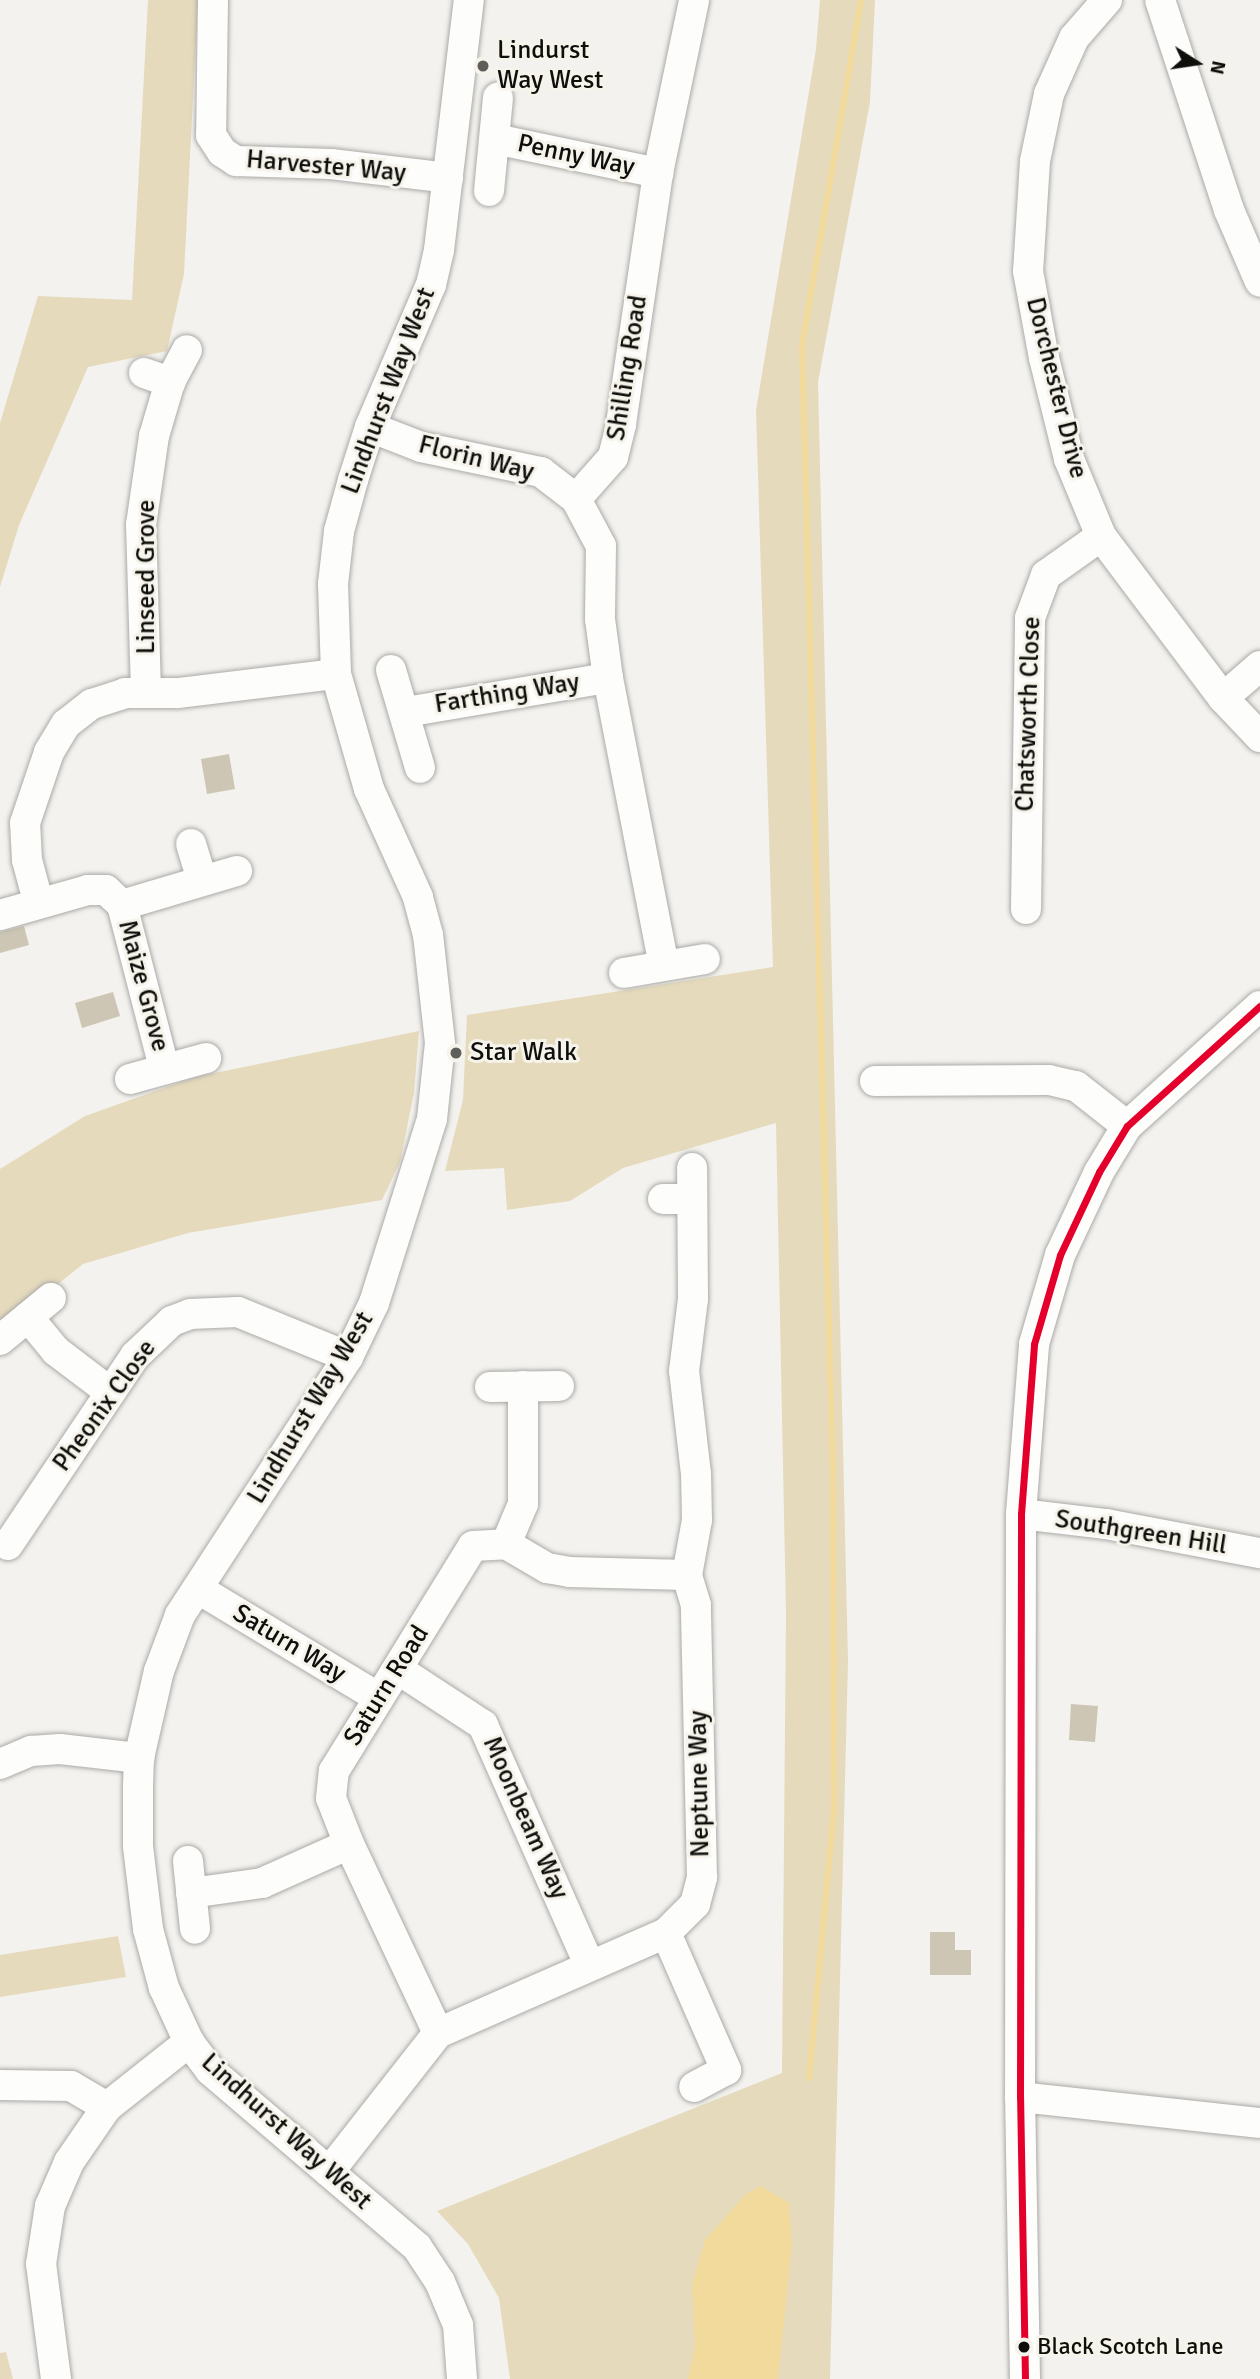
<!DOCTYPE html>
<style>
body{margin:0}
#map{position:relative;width:1260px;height:2379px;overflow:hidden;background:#f3f2ee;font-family:Signika,sans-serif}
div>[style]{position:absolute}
.green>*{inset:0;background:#e5dabc}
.water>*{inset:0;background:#f2da9d}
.stream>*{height:6px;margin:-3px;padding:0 3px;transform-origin:3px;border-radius:3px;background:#f2da9d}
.building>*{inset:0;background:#cdc6b4}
.roads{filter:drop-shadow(0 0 2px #acaaa7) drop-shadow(0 0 2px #acaaa7)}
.minor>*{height:30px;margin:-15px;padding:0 15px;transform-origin:15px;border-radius:15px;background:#fdfdfc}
.bus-1>*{height:7px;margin:-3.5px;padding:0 3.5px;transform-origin:3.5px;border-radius:3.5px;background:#e4002b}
.dots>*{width:19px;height:19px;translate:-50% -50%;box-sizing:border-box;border:4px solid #f6f3eb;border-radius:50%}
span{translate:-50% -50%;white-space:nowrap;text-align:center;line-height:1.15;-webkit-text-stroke:6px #f6f3eb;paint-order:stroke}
.bus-label{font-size:24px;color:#0e0e0b}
.left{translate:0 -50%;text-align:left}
.poi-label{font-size:26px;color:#0e0e0b}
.street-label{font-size:26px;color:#0e0e0b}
.north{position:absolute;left:1162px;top:28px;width:70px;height:70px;-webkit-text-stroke:5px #f6f3eb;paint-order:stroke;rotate:102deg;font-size:19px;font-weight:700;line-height:28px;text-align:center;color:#0e0e0b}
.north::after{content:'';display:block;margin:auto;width:24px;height:32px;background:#0e0e0b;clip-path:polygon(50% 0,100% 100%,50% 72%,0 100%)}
</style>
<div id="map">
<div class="green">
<div style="clip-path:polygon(148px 0,198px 0,184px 274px,167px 351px,88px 367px,19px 525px,0 587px,0 423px,38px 296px,132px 300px)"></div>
<div style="clip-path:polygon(820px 0,875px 0,870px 102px,818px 382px,848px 1661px,830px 2379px,510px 2379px,499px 2298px,468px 2244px,437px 2211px,782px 2073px,786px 1612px,776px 1123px,623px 1168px,570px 1201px,507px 1210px,504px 1168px,445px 1171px,463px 1100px,467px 1015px,773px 967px,756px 410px,816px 49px)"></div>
<div style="clip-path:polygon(419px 1031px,414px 1093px,400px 1162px,382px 1200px,188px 1233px,83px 1264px,0 1331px,0 1169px,85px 1116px,195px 1077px)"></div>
<div style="clip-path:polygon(118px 1936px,126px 1977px,0 1997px,0 1955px)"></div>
<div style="clip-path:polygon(6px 2352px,13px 2379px,0 2379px,0 2353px)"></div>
</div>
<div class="water">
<div style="clip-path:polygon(761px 2186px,789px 2203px,792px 2244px,778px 2379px,688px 2379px,695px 2346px,692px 2285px,705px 2240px,746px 2194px)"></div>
</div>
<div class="stream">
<div style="left:809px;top:2078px;width:272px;rotate:-84.7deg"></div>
<div style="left:834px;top:1807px;width:334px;rotate:-90.2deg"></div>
<div style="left:833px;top:1473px;width:1127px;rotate:-91.58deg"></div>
<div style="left:802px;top:346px;width:351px;rotate:-80.3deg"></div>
</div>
<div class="building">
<div style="clip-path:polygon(229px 754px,235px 789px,207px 794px,201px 759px)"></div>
<div style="clip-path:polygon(24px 926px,29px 945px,0 953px,0 932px)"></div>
<div style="clip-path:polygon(113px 992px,120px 1016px,82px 1028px,75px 1003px)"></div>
<div style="clip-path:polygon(1071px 1704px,1098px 1706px,1095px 1742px,1069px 1740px)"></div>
<div style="clip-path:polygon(930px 1932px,955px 1932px,955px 1950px,971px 1950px,971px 1975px,930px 1975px)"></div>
</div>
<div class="roads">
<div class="minor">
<div style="left:213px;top:0;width:135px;rotate:90.8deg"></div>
<div style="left:211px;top:135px;width:20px;rotate:57deg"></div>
<div style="left:222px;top:152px;width:17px;rotate:33deg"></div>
<div style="left:236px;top:161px;width:95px;rotate:1.8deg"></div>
<div style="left:331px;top:164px;width:118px;rotate:6.8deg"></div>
<div style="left:1107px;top:0;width:50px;rotate:131deg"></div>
<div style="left:1074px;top:38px;width:61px;rotate:114.1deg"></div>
<div style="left:1049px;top:94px;width:68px;rotate:101.8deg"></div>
<div style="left:1035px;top:161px;width:110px;rotate:93.6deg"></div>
<div style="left:1028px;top:271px;width:88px;rotate:79.6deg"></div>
<div style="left:1044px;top:358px;width:104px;rotate:76.1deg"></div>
<div style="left:1069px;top:459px;width:83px;rotate:67.4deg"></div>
<div style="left:1101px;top:536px;width:203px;rotate:53deg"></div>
<div style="left:1223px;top:698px;width:54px;rotate:46.5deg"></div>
<div style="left:1160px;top:0;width:221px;rotate:71.8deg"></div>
<div style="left:1229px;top:210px;width:78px;rotate:66.7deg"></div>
<div style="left:495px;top:139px;width:167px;rotate:11.8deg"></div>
<div style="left:489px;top:191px;width:94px;rotate:-84.5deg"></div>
<div style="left:144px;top:373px;width:28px;rotate:19deg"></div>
<div style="left:370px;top:427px;width:55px;rotate:21.4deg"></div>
<div style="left:421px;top:447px;width:123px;rotate:11.8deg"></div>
<div style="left:541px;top:472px;width:44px;rotate:37.6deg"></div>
<div style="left:576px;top:499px;width:56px;rotate:-48.6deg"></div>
<div style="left:613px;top:457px;width:34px;rotate:-76deg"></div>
<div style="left:621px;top:424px;width:254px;rotate:-81.6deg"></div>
<div style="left:658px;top:173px;width:177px;rotate:-78.2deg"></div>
<div style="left:576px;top:499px;width:53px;rotate:62deg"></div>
<div style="left:601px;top:546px;width:73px;rotate:90.8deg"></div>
<div style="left:600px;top:619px;width:60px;rotate:82.3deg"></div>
<div style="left:608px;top:678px;width:293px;rotate:79deg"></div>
<div style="left:391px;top:670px;width:102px;rotate:73.5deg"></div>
<div style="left:146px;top:692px;width:167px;rotate:-91.7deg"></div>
<div style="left:141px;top:525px;width:90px;rotate:-81.7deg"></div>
<div style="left:154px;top:436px;width:56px;rotate:-73.5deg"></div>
<div style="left:170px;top:382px;width:36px;rotate:-62deg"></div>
<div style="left:1223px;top:698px;width:49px;rotate:-40.9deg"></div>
<div style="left:406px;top:712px;width:205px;rotate:-9.6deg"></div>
<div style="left:191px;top:844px;width:37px;rotate:73deg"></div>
<div style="left:38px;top:901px;width:42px;rotate:-105deg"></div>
<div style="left:27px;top:860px;width:37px;rotate:-93deg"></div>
<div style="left:25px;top:823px;width:75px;rotate:-71.3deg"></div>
<div style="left:49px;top:752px;width:33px;rotate:-59deg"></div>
<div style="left:66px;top:724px;width:33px;rotate:-38deg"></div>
<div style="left:92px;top:704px;width:35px;rotate:-18deg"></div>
<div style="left:125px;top:693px;width:53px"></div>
<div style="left:178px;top:693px;width:159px;rotate:-6.9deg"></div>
<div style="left:122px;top:905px;width:167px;rotate:75.5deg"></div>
<div style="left:122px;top:905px;width:120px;rotate:-16.5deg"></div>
<div style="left:1026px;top:909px;width:291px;rotate:-89.2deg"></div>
<div style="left:1030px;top:618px;width:46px;rotate:-69.6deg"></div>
<div style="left:1046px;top:575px;width:67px;rotate:-35.3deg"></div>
<div style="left:0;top:915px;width:91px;rotate:-15.9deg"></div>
<div style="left:88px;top:890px;width:18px"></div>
<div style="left:106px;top:890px;width:22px;rotate:43deg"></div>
<div style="left:624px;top:973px;width:82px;rotate:-9.8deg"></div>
<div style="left:130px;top:1079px;width:79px;rotate:-15.4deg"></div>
<div style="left:875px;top:1081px;width:174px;rotate:-0.3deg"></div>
<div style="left:1049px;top:1080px;width:28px;rotate:13deg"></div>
<div style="left:1076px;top:1086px;width:65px;rotate:38.1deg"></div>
<div style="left:663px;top:1199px;width:28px"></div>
<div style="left:28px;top:1317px;width:44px;rotate:50.5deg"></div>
<div style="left:56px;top:1351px;width:68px;rotate:37.2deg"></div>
<div style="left:0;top:1340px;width:66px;rotate:-39.5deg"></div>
<div style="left:490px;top:1387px;width:69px;rotate:-0.8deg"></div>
<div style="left:1021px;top:1514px;width:86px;rotate:6.7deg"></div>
<div style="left:1106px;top:1524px;width:157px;rotate:10.7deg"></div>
<div style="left:506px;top:1544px;width:43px;rotate:-67deg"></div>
<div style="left:523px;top:1504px;width:118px;rotate:-90deg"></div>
<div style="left:8px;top:1545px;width:228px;rotate:-56.1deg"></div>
<div style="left:135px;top:1356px;width:51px;rotate:-43.4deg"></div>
<div style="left:172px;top:1321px;width:19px;rotate:-21deg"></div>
<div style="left:190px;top:1314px;width:48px;rotate:-2.4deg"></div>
<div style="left:238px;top:1312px;width:119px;rotate:22.2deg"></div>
<div style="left:200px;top:1590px;width:209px;rotate:31.1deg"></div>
<div style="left:399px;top:1670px;width:100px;rotate:33.2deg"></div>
<div style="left:483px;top:1725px;width:261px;rotate:66.1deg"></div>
<div style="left:0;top:1764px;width:34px;rotate:-23deg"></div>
<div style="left:31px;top:1751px;width:29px;rotate:-4deg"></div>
<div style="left:60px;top:1749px;width:80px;rotate:6.5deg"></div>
<div style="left:188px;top:1861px;width:68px;rotate:84.1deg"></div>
<div style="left:191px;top:1893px;width:72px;rotate:-8deg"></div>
<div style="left:262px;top:1883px;width:95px;rotate:-24.1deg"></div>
<div style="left:666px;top:1933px;width:150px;rotate:66.3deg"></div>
<div style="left:726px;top:2070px;width:36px;rotate:152deg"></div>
<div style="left:438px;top:2033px;width:209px;rotate:-115.2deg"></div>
<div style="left:349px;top:1844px;width:49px;rotate:-111.4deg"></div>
<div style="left:331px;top:1798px;width:27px;rotate:-84deg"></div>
<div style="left:334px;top:1771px;width:264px;rotate:-58.3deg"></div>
<div style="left:473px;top:1546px;width:33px;rotate:-3deg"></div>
<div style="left:506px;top:1544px;width:48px;rotate:30.3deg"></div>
<div style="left:547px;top:1568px;width:22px;rotate:10deg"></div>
<div style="left:569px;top:1572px;width:118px;rotate:1.5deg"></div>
<div style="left:0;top:2085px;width:71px;rotate:0.8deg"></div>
<div style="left:71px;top:2086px;width:42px;rotate:30.3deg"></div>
<div style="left:1020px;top:2097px;width:241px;rotate:6.2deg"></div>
<div style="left:329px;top:2172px;width:177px;rotate:-51.9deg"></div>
<div style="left:438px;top:2033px;width:249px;rotate:-23.7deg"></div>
<div style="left:666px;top:1933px;width:41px;rotate:-45deg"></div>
<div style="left:695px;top:1904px;width:28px;rotate:-75deg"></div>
<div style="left:702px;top:1877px;width:272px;rotate:-91.3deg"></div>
<div style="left:696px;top:1605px;width:31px;rotate:-107deg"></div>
<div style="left:687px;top:1575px;width:56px;rotate:-79.7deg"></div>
<div style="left:697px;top:1520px;width:46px;rotate:-91.2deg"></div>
<div style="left:696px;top:1474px;width:104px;rotate:-96.6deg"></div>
<div style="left:684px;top:1371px;width:73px;rotate:-82.9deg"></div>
<div style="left:693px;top:1299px;width:131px;rotate:-90.4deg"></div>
<div style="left:56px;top:2379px;width:116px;rotate:-97.4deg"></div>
<div style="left:41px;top:2264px;width:59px;rotate:-81.2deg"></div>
<div style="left:50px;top:2206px;width:48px;rotate:-66.6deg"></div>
<div style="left:69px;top:2162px;width:67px;rotate:-55.4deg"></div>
<div style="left:107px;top:2107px;width:105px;rotate:-38.4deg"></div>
<div style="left:462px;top:2379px;width:54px;rotate:-94.2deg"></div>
<div style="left:458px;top:2325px;width:47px;rotate:-112.7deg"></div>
<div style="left:440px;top:2282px;width:42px;rotate:-123.3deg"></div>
<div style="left:417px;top:2247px;width:272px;rotate:-139.5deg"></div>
<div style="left:210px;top:2070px;width:35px;rotate:-127deg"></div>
<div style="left:189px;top:2042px;width:60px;rotate:-114.8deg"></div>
<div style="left:164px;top:1988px;width:61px;rotate:-105.2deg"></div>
<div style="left:148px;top:1929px;width:84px;rotate:-96.9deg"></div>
<div style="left:138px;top:1846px;width:60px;rotate:-90deg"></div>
<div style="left:138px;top:1786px;width:28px;rotate:-88deg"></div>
<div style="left:139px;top:1758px;width:89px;rotate:-77.1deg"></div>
<div style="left:159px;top:1671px;width:60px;rotate:-69.4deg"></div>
<div style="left:180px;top:1615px;width:308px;rotate:-56.9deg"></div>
<div style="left:348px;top:1357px;width:60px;rotate:-64.3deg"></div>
<div style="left:374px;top:1303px;width:193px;rotate:-72.5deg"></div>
<div style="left:432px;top:1119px;width:76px;rotate:-84deg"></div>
<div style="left:440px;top:1043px;width:109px;rotate:-96.3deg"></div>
<div style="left:428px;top:935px;width:39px;rotate:-105deg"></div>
<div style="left:418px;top:897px;width:119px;rotate:-114.4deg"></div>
<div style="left:369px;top:789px;width:120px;rotate:-106deg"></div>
<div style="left:336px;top:674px;width:90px;rotate:-91.9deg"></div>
<div style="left:333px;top:584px;width:53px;rotate:-83.5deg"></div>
<div style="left:339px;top:531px;width:53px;rotate:-74.6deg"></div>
<div style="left:353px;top:480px;width:56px;rotate:-72.2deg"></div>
<div style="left:370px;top:427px;width:155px;rotate:-66.8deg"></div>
<div style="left:431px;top:285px;width:36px;rotate:-77deg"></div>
<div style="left:439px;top:250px;width:252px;rotate:-83.2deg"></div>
<div style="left:1025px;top:2379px;width:282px;rotate:-91deg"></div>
<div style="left:1020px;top:2097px;width:583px;rotate:-89.9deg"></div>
<div style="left:1021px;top:1514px;width:170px;rotate:-85.6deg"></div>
<div style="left:1034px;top:1344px;width:93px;rotate:-73.7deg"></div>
<div style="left:1060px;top:1255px;width:92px;rotate:-64.8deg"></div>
<div style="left:1099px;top:1172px;width:54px;rotate:-58.7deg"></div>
<div style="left:1127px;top:1126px;width:179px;rotate:-42.1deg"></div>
</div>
</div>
<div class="bus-1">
<div style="left:1025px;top:2379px;width:282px;rotate:-91deg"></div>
<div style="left:1020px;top:2097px;width:583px;rotate:-89.9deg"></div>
<div style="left:1021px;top:1514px;width:170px;rotate:-85.6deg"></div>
<div style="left:1034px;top:1344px;width:93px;rotate:-73.7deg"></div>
<div style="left:1060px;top:1255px;width:92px;rotate:-64.8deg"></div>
<div style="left:1099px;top:1172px;width:54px;rotate:-58.7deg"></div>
<div style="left:1127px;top:1126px;width:179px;rotate:-42.1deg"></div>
</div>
<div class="dots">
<div style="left:483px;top:66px;background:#5e5e5a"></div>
<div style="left:456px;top:1053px;background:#5e5e5a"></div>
<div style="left:1024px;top:2347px;background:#0e0e0b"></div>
</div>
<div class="bus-label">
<span class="left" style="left:1037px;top:2347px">Black Scotch Lane</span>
</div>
<div class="poi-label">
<span class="left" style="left:497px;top:66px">Lindurst<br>Way West</span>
<span class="left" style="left:470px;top:1053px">Star Walk</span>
</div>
<div class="street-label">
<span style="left:576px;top:156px;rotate:12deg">Penny Way</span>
<span style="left:326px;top:167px;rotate:5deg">Harvester Way</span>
<span style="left:628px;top:368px;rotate:-81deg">Shilling Road</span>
<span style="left:1056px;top:388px;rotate:76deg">Dorchester Drive</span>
<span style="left:389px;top:391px;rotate:-69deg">Lindhurst Way West</span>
<span style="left:476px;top:459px;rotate:14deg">Florin Way</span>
<span style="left:147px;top:577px;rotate:-90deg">Linseed Grove</span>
<span style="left:507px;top:694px;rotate:-9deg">Farthing Way</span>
<span style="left:1029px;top:714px;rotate:-88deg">Chatsworth Close</span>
<span style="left:143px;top:986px;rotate:75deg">Maize Grove</span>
<span style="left:105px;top:1406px;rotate:-54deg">Pheonix Close</span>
<span style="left:311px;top:1408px;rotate:-59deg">Lindhurst Way West</span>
<span style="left:1141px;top:1533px;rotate:9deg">Southgreen Hill</span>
<span style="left:289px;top:1644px;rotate:31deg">Saturn Way</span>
<span style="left:387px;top:1686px;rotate:-58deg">Saturn Road</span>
<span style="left:700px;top:1784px;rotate:-91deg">Neptune Way</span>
<span style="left:525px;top:1818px;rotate:66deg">Moonbeam Way</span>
<span style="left:286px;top:2132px;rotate:42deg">Lindhurst Way West</span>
</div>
<div class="north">N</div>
</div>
